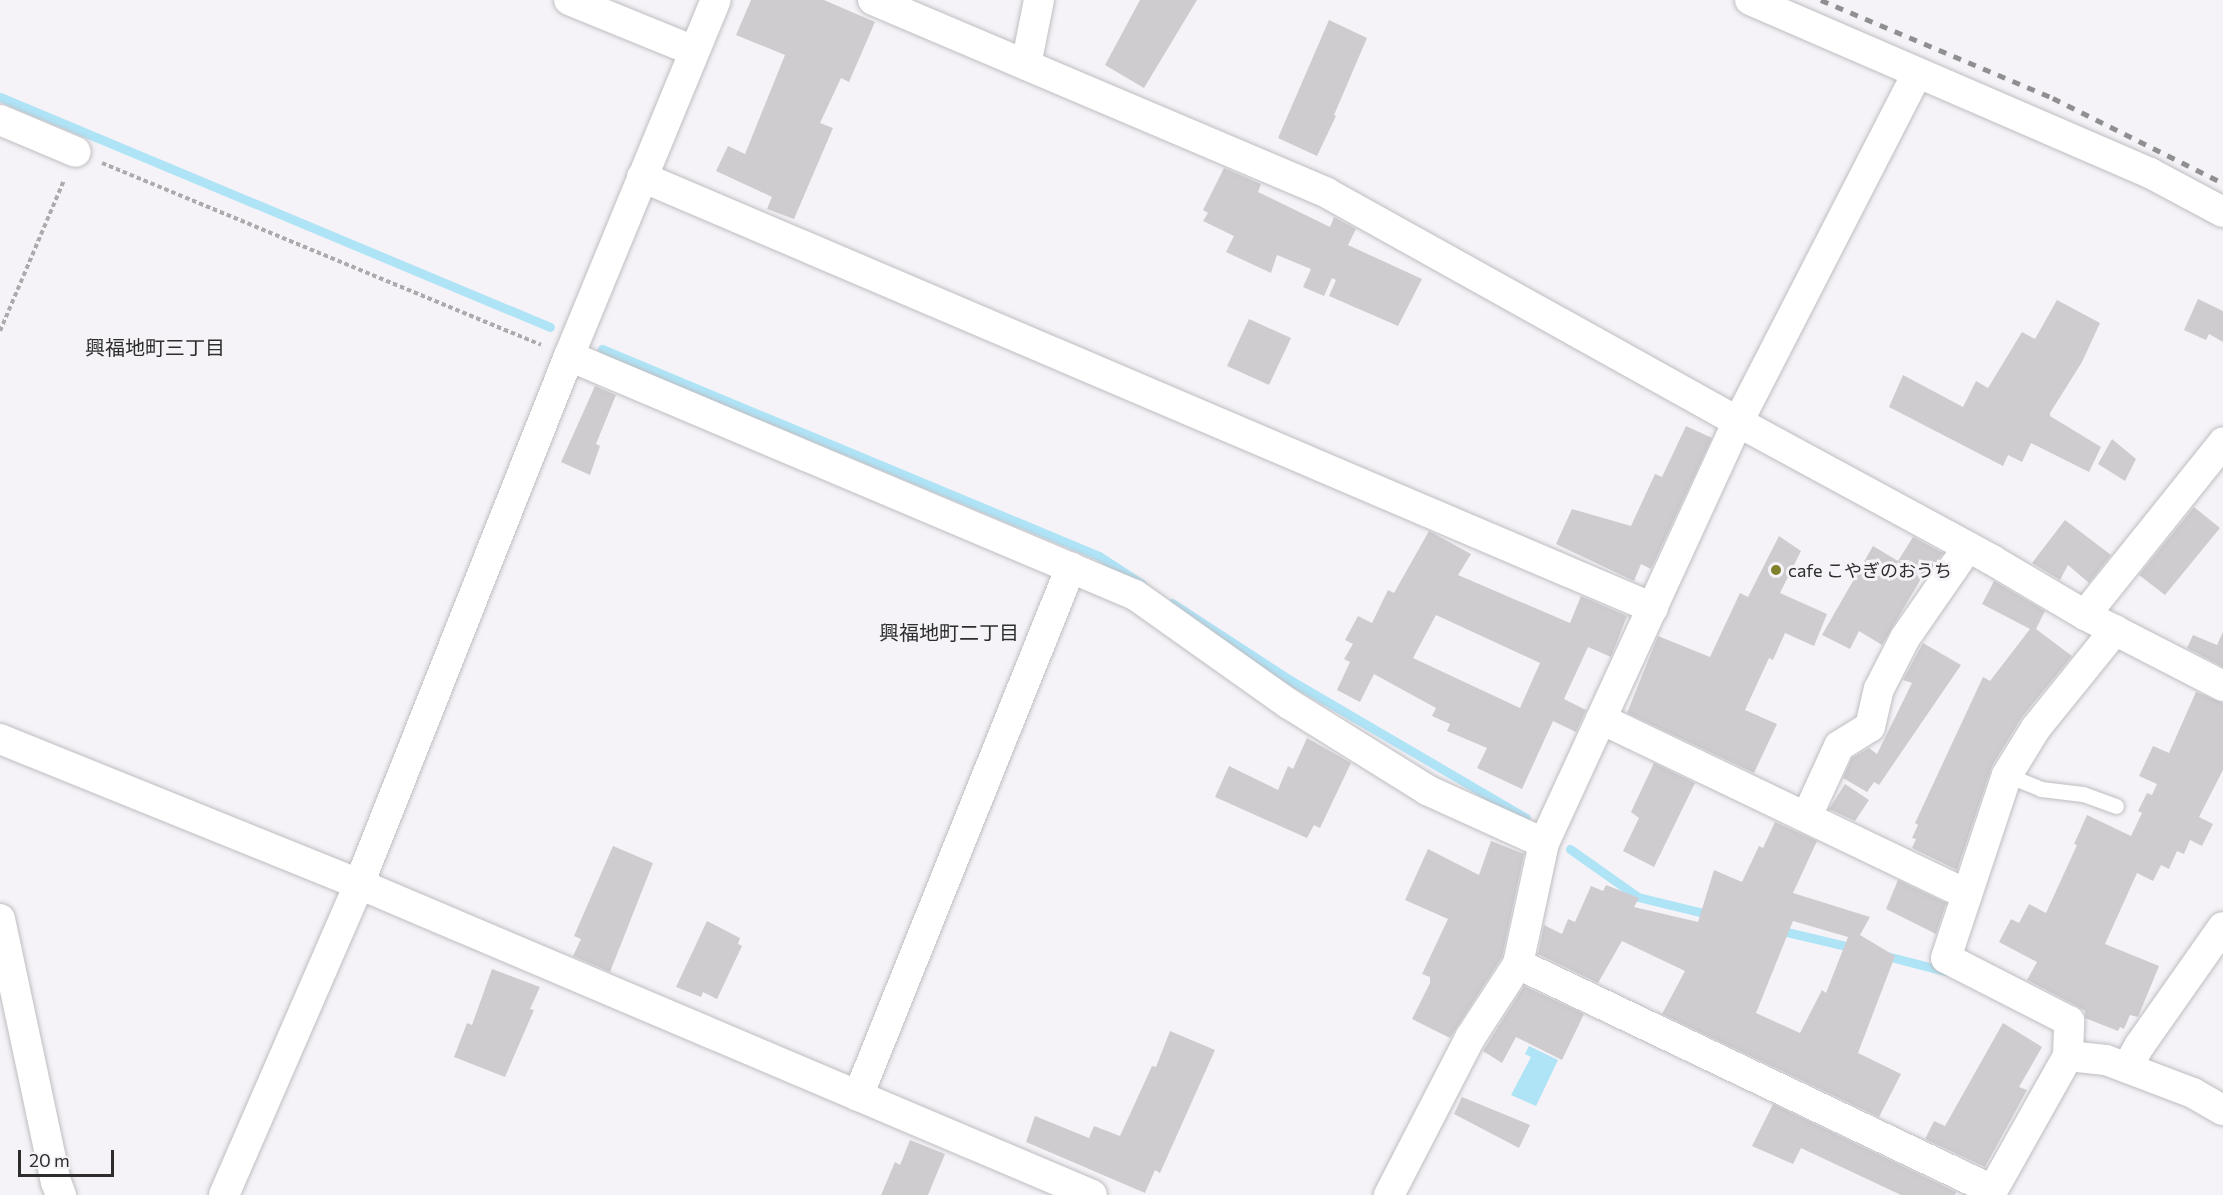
<!DOCTYPE html>
<meta charset="utf-8">
<style>
body{margin:0}
#map{position:relative;width:2223px;height:1195px;overflow:hidden;background:#f5f3f7;font-family:Commissioner,"Noto Sans JP",sans-serif}
div>[style]{position:absolute}
.water>*{inset:0;background:#afe3f6}
.stream>*{height:9px;margin:-4.5px;padding:0 4.5px;transform-origin:4.5px;border-radius:4.5px;background:#afe3f6}
.building>*{inset:0;background:#cecccf}
.path>*{height:4px;margin-top:-2px;transform-origin:0;background:repeating-linear-gradient(90deg,#abaaad 0 4.5px,transparent 0 7.5px)}
.roads{filter:drop-shadow(0 0 2px #bfbdc1) drop-shadow(0 0 2px #bfbdc1)}
.lane>*{height:15px;margin:-7.5px;padding:0 7.5px;transform-origin:7.5px;border-radius:7.5px;background:#fff}
.street>*{height:30px;margin:-15px;padding:0 15px;transform-origin:15px;border-radius:15px;background:#fff}
.rail>*{height:4.5px;margin-top:-2.25px;transform-origin:0;background:repeating-linear-gradient(90deg,#8f8e91 0 8px,transparent 0 16px)}
.dots>*{width:16px;height:16px;translate:-50% -50%;box-sizing:border-box;border:3px solid #f5f3f7;border-radius:50%}
span{translate:-50% -50%;white-space:nowrap;text-align:center;line-height:1.15;-webkit-text-stroke:6px #f5f3f7;paint-order:stroke}
.poi-label{font-size:18px;color:#2d2d2e}
.left{translate:0 -50%;text-align:left}
.neighbourhood-label{font-size:20px;color:#2d2d2e}
.scale{position:absolute;left:18px;top:1150px;width:96px;height:27px;box-sizing:border-box;border:3px solid #2d2d2e;border-top:0;padding-left:8px;font-size:18px;line-height:21px;white-space:nowrap;color:#2d2d2e;-webkit-text-stroke:4px #f5f3f7;paint-order:stroke}
</style>
<div id="map">
<div class="water">
<div style="clip-path:polygon(1529px 1046px,1558px 1060px,1536px 1106px,1511px 1095px,1531px 1057px,1525px 1054px)"></div>
</div>
<div class="stream">
<div style="left:0;top:97px;width:596px;rotate:22.69deg"></div>
<div style="left:602px;top:349px;width:538px;rotate:22.61deg"></div>
<div style="left:1099px;top:556px;width:51px;rotate:33.1deg"></div>
<div style="left:1172px;top:603px;width:141px;rotate:33.1deg"></div>
<div style="left:1290px;top:680px;width:273px;rotate:30.3deg"></div>
<div style="left:1570px;top:849px;width:83px;rotate:35.2deg"></div>
<div style="left:1638px;top:897px;width:76px;rotate:13.7deg"></div>
<div style="left:1778px;top:930px;width:79px;rotate:13.2deg"></div>
<div style="left:1883px;top:955px;width:64px;rotate:14.5deg"></div>
</div>
<div class="building">
<div style="clip-path:polygon(751px 0,824px 0,875px 22px,849px 82px,841px 78px,820px 123px,833px 128px,794px 219px,767px 209px,772px 197px,716px 171px,728px 146px,745px 154px,785px 55px,736px 35px)"></div>
<div style="clip-path:polygon(1140px 0,1197px 0,1144px 88px,1105px 65px)"></div>
<div style="clip-path:polygon(1329px 20px,1367px 38px,1334px 115px,1336px 116px,1317px 156px,1278px 138px)"></div>
<div style="clip-path:polygon(1224px 168px,1261px 184px,1258px 192px,1330px 227px,1334px 217px,1356px 229px,1348px 245px,1422px 279px,1398px 326px,1329px 296px,1336px 280px,1332px 278px,1324px 296px,1303px 287px,1311px 269px,1277px 255px,1271px 273px,1226px 252px,1234px 236px,1203px 221px,1208px 213px,1203px 210px)"></div>
<div style="clip-path:polygon(2198px 299px,2223px 311px,2223px 342px,2209px 334px,2206px 340px,2184px 330px)"></div>
<div style="clip-path:polygon(2057px 300px,2100px 323px,2082px 362px,2050px 413px,2050px 416px,2101px 447px,2089px 472px,2031px 443px,2022px 462px,2008px 455px,2003px 466px,1889px 407px,1903px 375px,1963px 407px,1976px 381px,1988px 388px,2022px 332px,2035px 339px)"></div>
<div style="clip-path:polygon(1249px 319px,1291px 338px,1269px 385px,1227px 366px)"></div>
<div style="clip-path:polygon(595px 386px,616px 395px,596px 444px,600px 446px,590px 475px,561px 462px)"></div>
<div style="clip-path:polygon(1686px 426px,1712px 438px,1651px 569px,1641px 564px,1634px 581px,1556px 544px,1572px 509px,1631px 526px,1655px 474px,1662px 477px)"></div>
<div style="clip-path:polygon(2112px 439px,2136px 459px,2125px 481px,2098px 464px)"></div>
<div style="clip-path:polygon(2194px 507px,2220px 528px,2165px 595px,2139px 575px)"></div>
<div style="clip-path:polygon(2065px 520px,2111px 555px,2089px 583px,2068px 565px,2060px 580px,2032px 563px)"></div>
<div style="clip-path:polygon(evenodd,1429px 531px,1471px 554px,1458px 575px,1570px 623px,1581px 596px,1627px 616px,1611px 657px,1588px 647px,1564px 699px,1586px 710px,1576px 732px,1553px 721px,1522px 789px,1477px 768px,1487px 748px,1447px 731px,1450px 724px,1432px 716px,1436px 708px,1374px 674px,1360px 702px,1337px 690px,1350px 662px,1344px 659px,1353px 644px,1345px 640px,1358px 616px,1372px 623px,1388px 590px,1394px 593px,1429px 531px,1436px 615px,1540px 663px,1520px 708px,1413px 658px,1436px 615px)"></div>
<div style="clip-path:polygon(1779px 536px,1801px 551px,1780px 593px,1827px 614px,1814px 646px,1785px 633px,1773px 660px,1769px 658px,1745px 710px,1777px 724px,1754px 773px,1627px 713px,1658px 636px,1710px 657px,1740px 593px,1748px 597px)"></div>
<div style="clip-path:polygon(1913px 537px,1943px 553px,1928px 574px,1925px 572px,1882px 645px,1859px 631px,1850px 649px,1822px 635px,1873px 546px,1898px 561px)"></div>
<div style="clip-path:polygon(1994px 581px,2045px 611px,2036px 629px,2072px 656px,2022px 717px,1992px 766px,1957px 870px,1912px 848px,1916px 839px,1912px 838px,1918px 825px,1915px 823px,1983px 677px,1990px 681px,2030px 629px,1982px 604px)"></div>
<div style="clip-path:polygon(2223px 632px,2223px 667px,2187px 648px,2193px 635px,2217px 645px)"></div>
<div style="clip-path:polygon(1923px 643px,1961px 665px,1879px 785px,1874px 782px,1867px 792px,1843px 778px,1852px 758px,1869px 748px,1877px 754px,1912px 683px,1903px 680px)"></div>
<div style="clip-path:polygon(2196px 692px,2223px 703px,2223px 770px,2199px 817px,2213px 824px,2202px 846px,2190px 840px,2184px 854px,2177px 851px,2169px 869px,2161px 865px,2153px 881px,2137px 873px,2105px 944px,2159px 966px,2138px 1017px,2130px 1015px,2124px 1029px,2120px 1027px,2118px 1031px,2085px 1018px,2085px 1011px,2077px 1006px,2027px 980px,2037px 962px,1999px 942px,2011px 919px,2019px 923px,2029px 904px,2046px 913px,2077px 845px,2074px 844px,2087px 815px,2131px 836px,2142px 813px,2138px 811px,2147px 793px,2152px 795px,2157px 784px,2139px 776px,2153px 746px,2169px 753px)"></div>
<div style="clip-path:polygon(1307px 738px,1351px 763px,1320px 828px,1314px 825px,1307px 838px,1215px 797px,1229px 766px,1278px 790px,1288px 766px,1293px 769px)"></div>
<div style="clip-path:polygon(1654px 763px,1695px 783px,1654px 867px,1623px 851px,1639px 818px,1631px 812px)"></div>
<div style="clip-path:polygon(1845px 784px,1869px 800px,1855px 821px,1829px 809px)"></div>
<div style="clip-path:polygon(evenodd,1775px 822px,1817px 841px,1793px 893px,1870px 917px,1860px 935px,1895px 956px,1858px 1053px,1901px 1074px,1879px 1117px,1662px 1014px,1685px 971px,1622px 941px,1598px 983px,1538px 954px,1544px 925px,1562px 934px,1568px 919px,1575px 922px,1591px 886px,1603px 891px,1606px 885px,1639px 898px,1634px 907px,1698px 922px,1714px 870px,1742px 882px,1759px 846px,1763px 848px,1775px 822px,1793px 921px,1848px 937px,1826px 993px,1822px 990px,1800px 1033px,1756px 1013px,1793px 921px)"></div>
<div style="clip-path:polygon(1491px 841px,1524px 854px,1502px 957px,1450px 1038px,1412px 1019px,1430px 983px,1430px 977px,1422px 974px,1448px 919px,1405px 900px,1428px 849px,1479px 875px)"></div>
<div style="clip-path:polygon(613px 846px,653px 863px,610px 972px,573px 956px,581px 939px,574px 936px)"></div>
<div style="clip-path:polygon(1898px 880px,1946px 903px,1936px 934px,1886px 909px)"></div>
<div style="clip-path:polygon(707px 921px,740px 938px,738px 944px,742px 946px,717px 999px,703px 992px,701px 997px,676px 987px)"></div>
<div style="clip-path:polygon(492px 969px,540px 987px,530px 1009px,534px 1010px,505px 1077px,454px 1057px,467px 1023px,472px 1025px)"></div>
<div style="clip-path:polygon(1524px 986px,1584px 1014px,1562px 1060px,1516px 1037px,1502px 1063px,1483px 1051px)"></div>
<div style="clip-path:polygon(2003px 1023px,2042px 1047px,2019px 1087px,2027px 1090px,1985px 1167px,1925px 1139px,1934px 1121px,1945px 1126px)"></div>
<div style="clip-path:polygon(1170px 1031px,1215px 1050px,1160px 1173px,1155px 1170px,1145px 1193px,1026px 1142px,1035px 1116px,1089px 1138px,1094px 1126px,1120px 1136px,1152px 1066px,1156px 1067px)"></div>
<div style="clip-path:polygon(1462px 1097px,1530px 1125px,1519px 1148px,1454px 1114px)"></div>
<div style="clip-path:polygon(1773px 1104px,1956px 1192px,1955px 1195px,1901px 1195px,1801px 1148px,1793px 1164px,1752px 1146px)"></div>
<div style="clip-path:polygon(910px 1140px,945px 1154px,928px 1195px,881px 1195px,895px 1162px,900px 1165px)"></div>
</div>
<div class="path">
<div style="left:102px;top:163px;width:475px;rotate:22.5deg"></div>
<div style="left:0;top:331px;width:164px;rotate:-67deg"></div>
</div>
<div class="roads">
<div class="lane">
<div style="left:2007px;top:775px;width:37px;rotate:22deg"></div>
<div style="left:2041px;top:789px;width:42px;rotate:6.8deg"></div>
<div style="left:2083px;top:794px;width:35px;rotate:20deg"></div>
</div>
<div class="street">
<div style="left:569px;top:0;width:135px;rotate:22.2deg"></div>
<div style="left:873px;top:0;width:493px;rotate:23deg"></div>
<div style="left:1327px;top:193px;width:470px;rotate:29.1deg"></div>
<div style="left:1738px;top:422px;width:289px;rotate:28.5deg"></div>
<div style="left:1992px;top:560px;width:108px;rotate:30.6deg"></div>
<div style="left:2085px;top:615px;width:155px;rotate:27.2deg"></div>
<div style="left:1750px;top:0;width:436px;rotate:23.4deg"></div>
<div style="left:2150px;top:173px;width:83px;rotate:28.1deg"></div>
<div style="left:1026px;top:65px;width:66px;rotate:-78.7deg"></div>
<div style="left:0;top:120px;width:82px;rotate:22.8deg"></div>
<div style="left:642px;top:177px;width:1099px;rotate:23.09deg"></div>
<div style="left:569px;top:356px;width:614px;rotate:22.89deg"></div>
<div style="left:1135px;top:595px;width:189px;rotate:35.3deg"></div>
<div style="left:1289px;top:704px;width:163px;rotate:31.9deg"></div>
<div style="left:1427px;top:790px;width:128px;rotate:24.4deg"></div>
<div style="left:2085px;top:615px;width:221px;rotate:-51.3deg"></div>
<div style="left:1601px;top:719px;width:406px;rotate:25.6deg"></div>
<div style="left:0;top:739px;width:387px;rotate:22deg"></div>
<div style="left:359px;top:884px;width:796px;rotate:22.99deg"></div>
<div style="left:1807px;top:816px;width:77px;rotate:-65.4deg"></div>
<div style="left:1839px;top:746px;width:36px;rotate:-32deg"></div>
<div style="left:1870px;top:727px;width:39px;rotate:-77deg"></div>
<div style="left:1879px;top:689px;width:57px;rotate:-63deg"></div>
<div style="left:1905px;top:638px;width:111px;rotate:-55.3deg"></div>
<div style="left:0;top:919px;width:269px;rotate:78deg"></div>
<div style="left:56px;top:1182px;width:14px;rotate:69deg"></div>
<div style="left:1518px;top:964px;width:525px;rotate:25.49deg"></div>
<div style="left:2068px;top:1056px;width:38px;rotate:6deg"></div>
<div style="left:2106px;top:1060px;width:93px;rotate:20.8deg"></div>
<div style="left:2193px;top:1093px;width:34px;rotate:30deg"></div>
<div style="left:2127px;top:1068px;width:26px;rotate:-61deg"></div>
<div style="left:2140px;top:1045px;width:144px;rotate:-54.9deg"></div>
<div style="left:858px;top:1096px;width:570px;rotate:-68.07deg"></div>
<div style="left:224px;top:1195px;width:339px;rotate:-66.5deg"></div>
<div style="left:359px;top:884px;width:568px;rotate:-68.31deg"></div>
<div style="left:569px;top:356px;width:385px;rotate:-67.6deg"></div>
<div style="left:1389px;top:1195px;width:177px;rotate:-62.7deg"></div>
<div style="left:1470px;top:1038px;width:88px;rotate:-57deg"></div>
<div style="left:1518px;top:964px;width:124px;rotate:-77.9deg"></div>
<div style="left:1544px;top:843px;width:464px;rotate:-65.3deg"></div>
<div style="left:1738px;top:422px;width:392px;rotate:-62.8deg"></div>
<div style="left:1990px;top:1195px;width:159px;rotate:-60.7deg"></div>
<div style="left:2068px;top:1056px;width:35px;rotate:-88deg"></div>
<div style="left:2069px;top:1021px;width:138px;rotate:-152.9deg"></div>
<div style="left:1946px;top:958px;width:193px;rotate:-71.6deg"></div>
<div style="left:2007px;top:775px;width:55px;rotate:-58.3deg"></div>
<div style="left:2036px;top:728px;width:126px;rotate:-51.1deg"></div>
</div>
</div>
<div class="rail">
<div style="left:1821px;top:0;width:252px;rotate:22.9deg"></div>
<div style="left:2053px;top:98px;width:190px;rotate:26.6deg"></div>
</div>
<div class="dots">
<div style="left:1776px;top:570px;background:#7f812b"></div>
</div>
<div class="poi-label">
<span class="left" style="left:1788px;top:570px">cafe こやぎのおうち</span>
</div>
<div class="neighbourhood-label">
<span style="left:155px;top:347px">興福地町三丁目</span>
<span style="left:949px;top:632px">興福地町二丁目</span>
</div>
<div class="scale">20 m</div>
</div>
